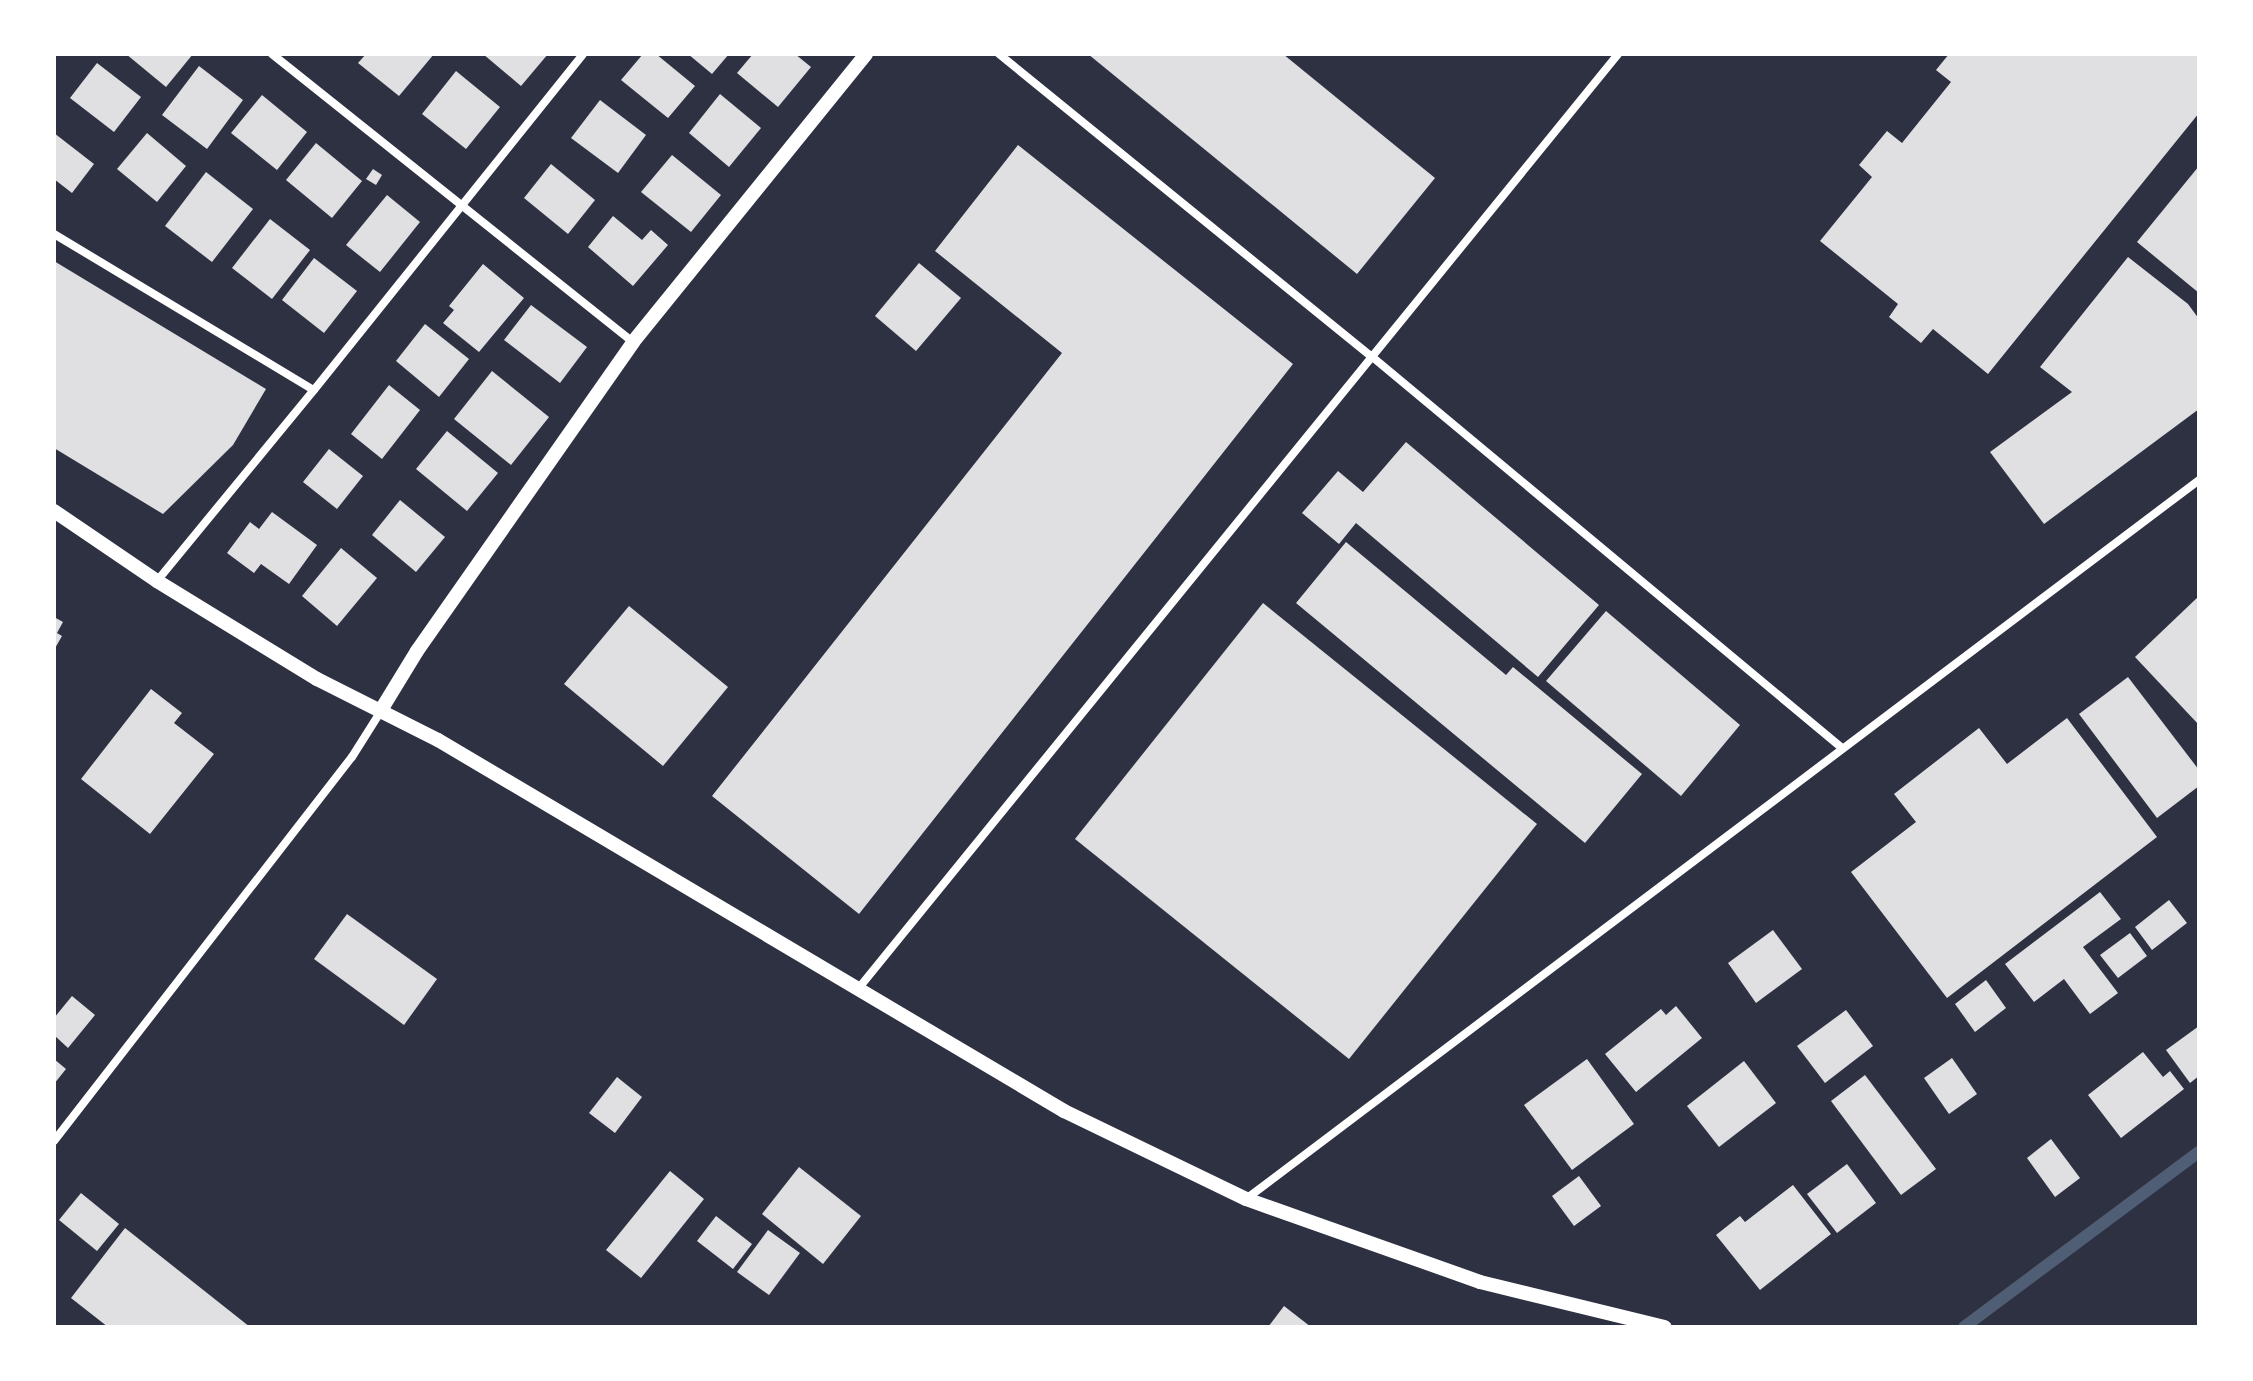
<!DOCTYPE html>
<style>
body{margin:0}
#map{position:relative;width:2253px;height:1381px;overflow:hidden;background:#2d3142;font-family:"Space Grotesk",sans-serif}
div>[style]{position:absolute}
.stream>*{height:12px;margin:-6px;padding:0 6px;transform-origin:6px;border-radius:6px;background:#4f5d75}
.building>*{inset:0;background:#e0e0e3}
.minor>*{height:8px;margin:-4px;padding:0 4px;transform-origin:4px;border-radius:4px;background:#fff}
.tertiary>*{height:14px;margin:-7px;padding:0 7px;transform-origin:7px;border-radius:7px;background:#fff}
span{translate:-50% -50%;white-space:nowrap;text-align:center;line-height:1.15;-webkit-text-stroke:8px #fff;paint-order:stroke}
.frame{position:absolute;inset:0;border:56px solid #fff;pointer-events:none}
</style>
<div id="map">
<div class="stream">
<div style="left:1964px;top:1327px;width:293px;rotate:-36.7deg"></div>
</div>
<div class="building">
<div style="clip-path:polygon(126px 54px,193px 54px,166px 87px)"></div>
<div style="clip-path:polygon(366px 54px,434px 54px,399px 96px,358px 63px)"></div>
<div style="clip-path:polygon(483px 54px,548px 54px,521px 86px)"></div>
<div style="clip-path:polygon(643px 54px,656px 54px,695px 86px,668px 118px,621px 80px)"></div>
<div style="clip-path:polygon(688px 54px,729px 54px,712px 74px)"></div>
<div style="clip-path:polygon(753px 54px,795px 54px,811px 67px,778px 107px,737px 73px)"></div>
<div style="clip-path:polygon(1088px 54px,1283px 54px,1435px 178px,1357px 274px)"></div>
<div style="clip-path:polygon(1949px 54px,2199px 54px,2199px 113px,1988px 374px,1933px 329px,1921px 343px,1889px 317px,1898px 304px,1820px 241px,1872px 177px,1859px 165px,1887px 131px,1902px 143px,1951px 82px,1936px 70px)"></div>
<div style="clip-path:polygon(97px 63px,141px 97px,114px 132px,70px 98px)"></div>
<div style="clip-path:polygon(199px 66px,243px 100px,207px 149px,162px 115px)"></div>
<div style="clip-path:polygon(456px 71px,500px 107px,466px 149px,422px 114px)"></div>
<div style="clip-path:polygon(720px 94px,761px 128px,729px 167px,689px 133px)"></div>
<div style="clip-path:polygon(262px 95px,307px 132px,277px 170px,231px 133px)"></div>
<div style="clip-path:polygon(600px 100px,646px 135px,618px 173px,571px 138px)"></div>
<div style="clip-path:polygon(54px 133px,94px 164px,72px 193px,54px 179px)"></div>
<div style="clip-path:polygon(147px 133px,186px 166px,157px 202px,117px 169px)"></div>
<div style="clip-path:polygon(316px 143px,362px 181px,332px 218px,286px 180px)"></div>
<div style="clip-path:polygon(1018px 145px,1293px 364px,859px 914px,712px 796px,1062px 353px,935px 251px)"></div>
<div style="clip-path:polygon(672px 155px,721px 195px,691px 232px,641px 192px)"></div>
<div style="clip-path:polygon(551px 164px,595px 200px,568px 234px,524px 198px)"></div>
<div style="clip-path:polygon(2199px 166px,2199px 293px,2137px 242px)"></div>
<div style="clip-path:polygon(373px 169px,382px 175px,376px 185px,366px 179px)"></div>
<div style="clip-path:polygon(206px 172px,253px 209px,212px 262px,165px 226px)"></div>
<div style="clip-path:polygon(387px 195px,420px 222px,380px 272px,346px 245px)"></div>
<div style="clip-path:polygon(613px 216px,642px 240px,651px 230px,668px 245px,633px 286px,588px 247px)"></div>
<div style="clip-path:polygon(270px 219px,310px 250px,272px 299px,232px 268px)"></div>
<div style="clip-path:polygon(2128px 257px,2188px 304px,2199px 319px,2199px 409px,2044px 524px,1990px 452px,2072px 392px,2040px 367px)"></div>
<div style="clip-path:polygon(314px 258px,357px 291px,324px 333px,282px 300px)"></div>
<div style="clip-path:polygon(54px 261px,266px 389px,233px 445px,163px 514px,54px 448px)"></div>
<div style="clip-path:polygon(919px 263px,961px 298px,916px 351px,875px 316px)"></div>
<div style="clip-path:polygon(483px 264px,524px 298px,479px 352px,443px 323px,454px 310px,449px 306px)"></div>
<div style="clip-path:polygon(531px 305px,587px 347px,560px 383px,504px 340px)"></div>
<div style="clip-path:polygon(425px 324px,469px 359px,439px 397px,396px 361px)"></div>
<div style="clip-path:polygon(492px 371px,549px 417px,511px 465px,454px 419px)"></div>
<div style="clip-path:polygon(389px 385px,420px 410px,382px 459px,351px 434px)"></div>
<div style="clip-path:polygon(447px 431px,498px 473px,467px 511px,416px 469px)"></div>
<div style="clip-path:polygon(1406px 442px,1599px 605px,1538px 677px,1356px 523px,1339px 544px,1302px 513px,1338px 471px,1363px 492px)"></div>
<div style="clip-path:polygon(329px 449px,363px 476px,337px 509px,303px 482px)"></div>
<div style="clip-path:polygon(400px 500px,445px 537px,416px 572px,372px 535px)"></div>
<div style="clip-path:polygon(272px 512px,317px 545px,289px 584px,261px 564px,254px 573px,227px 553px,250px 522px,259px 529px)"></div>
<div style="clip-path:polygon(1346px 542px,1506px 675px,1513px 667px,1642px 774px,1585px 843px,1296px 603px)"></div>
<div style="clip-path:polygon(341px 548px,377px 578px,337px 626px,302px 596px)"></div>
<div style="clip-path:polygon(2199px 596px,2199px 725px,2135px 657px)"></div>
<div style="clip-path:polygon(1263px 603px,1537px 824px,1349px 1059px,1075px 839px)"></div>
<div style="clip-path:polygon(629px 606px,728px 687px,663px 766px,564px 684px)"></div>
<div style="clip-path:polygon(1606px 611px,1740px 725px,1681px 796px,1546px 681px)"></div>
<div style="clip-path:polygon(54px 617px,63px 622px,57px 633px,62px 636px,54px 650px)"></div>
<div style="clip-path:polygon(2128px 677px,2199px 770px,2199px 786px,2157px 818px,2079px 714px)"></div>
<div style="clip-path:polygon(151px 689px,182px 713px,174px 723px,214px 754px,150px 834px,81px 779px)"></div>
<div style="clip-path:polygon(2067px 718px,2157px 837px,1947px 998px,1851px 872px,1916px 822px,1894px 794px,1979px 728px,2007px 764px)"></div>
<div style="clip-path:polygon(2100px 892px,2121px 919px,2083px 947px,2118px 993px,2090px 1014px,2064px 979px,2034px 1002px,2005px 964px)"></div>
<div style="clip-path:polygon(2169px 900px,2187px 923px,2152px 950px,2135px 927px)"></div>
<div style="clip-path:polygon(347px 914px,437px 979px,404px 1025px,314px 959px)"></div>
<div style="clip-path:polygon(1773px 930px,1802px 969px,1756px 1003px,1728px 963px)"></div>
<div style="clip-path:polygon(2130px 933px,2147px 956px,2118px 978px,2100px 955px)"></div>
<div style="clip-path:polygon(1986px 980px,2006px 1008px,1975px 1032px,1955px 1004px)"></div>
<div style="clip-path:polygon(72px 996px,95px 1015px,68px 1048px,54px 1035px,54px 1018px)"></div>
<div style="clip-path:polygon(1676px 1006px,1702px 1038px,1636px 1092px,1605px 1054px,1661px 1009px,1666px 1015px)"></div>
<div style="clip-path:polygon(1846px 1010px,1873px 1046px,1825px 1083px,1797px 1046px)"></div>
<div style="clip-path:polygon(2199px 1026px,2199px 1076px,2190px 1083px,2166px 1050px)"></div>
<div style="clip-path:polygon(2143px 1052px,2163px 1077px,2170px 1071px,2184px 1089px,2121px 1138px,2088px 1095px)"></div>
<div style="clip-path:polygon(1952px 1058px,1977px 1094px,1949px 1114px,1924px 1078px)"></div>
<div style="clip-path:polygon(54px 1059px,66px 1069px,54px 1084px)"></div>
<div style="clip-path:polygon(1587px 1059px,1634px 1124px,1572px 1170px,1524px 1105px)"></div>
<div style="clip-path:polygon(1744px 1061px,1776px 1103px,1719px 1147px,1687px 1106px)"></div>
<div style="clip-path:polygon(1865px 1075px,1936px 1169px,1901px 1195px,1831px 1101px)"></div>
<div style="clip-path:polygon(617px 1077px,642px 1097px,615px 1133px,589px 1113px)"></div>
<div style="clip-path:polygon(2051px 1139px,2080px 1178px,2055px 1197px,2027px 1158px)"></div>
<div style="clip-path:polygon(1847px 1164px,1876px 1203px,1837px 1233px,1807px 1194px)"></div>
<div style="clip-path:polygon(799px 1167px,861px 1216px,823px 1264px,762px 1214px)"></div>
<div style="clip-path:polygon(670px 1171px,704px 1199px,641px 1278px,606px 1250px)"></div>
<div style="clip-path:polygon(1579px 1176px,1601px 1206px,1574px 1226px,1552px 1196px)"></div>
<div style="clip-path:polygon(1793px 1185px,1831px 1234px,1760px 1290px,1716px 1235px,1740px 1216px,1745px 1222px)"></div>
<div style="clip-path:polygon(81px 1193px,119px 1224px,97px 1251px,59px 1220px)"></div>
<div style="clip-path:polygon(716px 1216px,752px 1244px,733px 1269px,697px 1241px)"></div>
<div style="clip-path:polygon(125px 1228px,250px 1327px,108px 1327px,71px 1298px)"></div>
<div style="clip-path:polygon(768px 1230px,800px 1253px,769px 1295px,737px 1272px)"></div>
<div style="clip-path:polygon(1284px 1306px,1311px 1327px,1268px 1327px)"></div>
</div>
<div class="minor">
<div style="left:272px;top:54px;width:462px;rotate:38.6deg"></div>
<div style="left:999px;top:54px;width:478px;rotate:39.1deg"></div>
<div style="left:1370px;top:355px;width:614px;rotate:39.78deg"></div>
<div style="left:54px;top:234px;width:303px;rotate:31deg"></div>
<div style="left:157px;top:581px;width:247px;rotate:-50.6deg"></div>
<div style="left:314px;top:390px;width:430px;rotate:-51.3deg"></div>
<div style="left:858px;top:989px;width:1205px;rotate:-50.89deg"></div>
<div style="left:54px;top:1141px;width:486px;rotate:-52.2deg"></div>
<div style="left:352px;top:757px;width:54px;rotate:-57.8deg"></div>
<div style="left:1246px;top:1199px;width:1194px;rotate:-37.03deg"></div>
</div>
<div class="tertiary">
<div style="left:54px;top:511px;width:125px;rotate:34.2deg"></div>
<div style="left:157px;top:581px;width:188px;rotate:31.5deg"></div>
<div style="left:317px;top:679px;width:136px;rotate:26.8deg"></div>
<div style="left:438px;top:740px;width:728px;rotate:30.65deg"></div>
<div style="left:1064px;top:1111px;width:202px;rotate:25.8deg"></div>
<div style="left:1246px;top:1199px;width:248px;rotate:19.5deg"></div>
<div style="left:1480px;top:1282px;width:190px;rotate:13.7deg"></div>
<div style="left:381px;top:710px;width:69px;rotate:-58.6deg"></div>
<div style="left:417px;top:651px;width:377px;rotate:-55deg"></div>
<div style="left:633px;top:342px;width:370px;rotate:-51deg"></div>
</div>
<div class="frame"></div>
</div>
